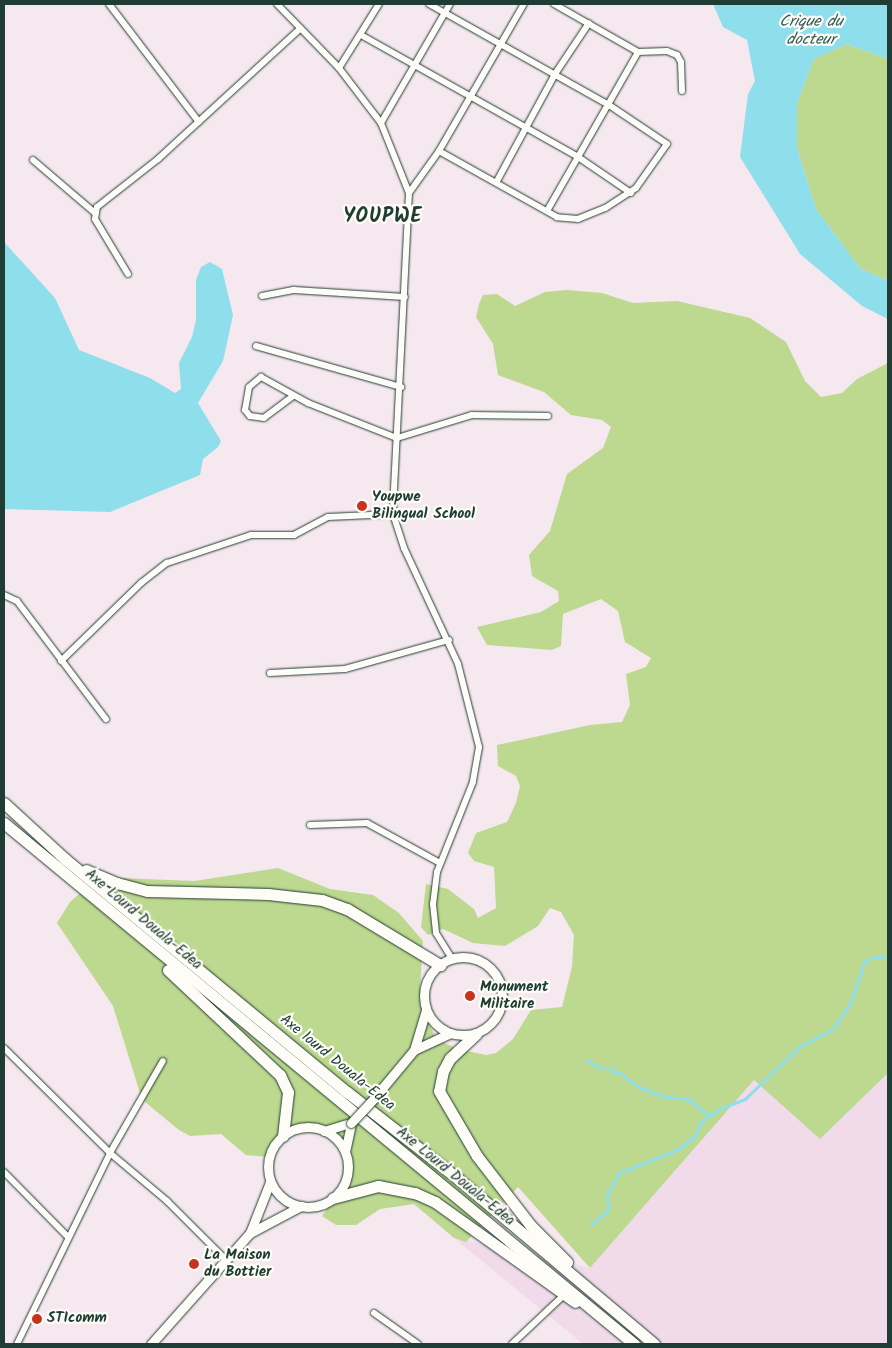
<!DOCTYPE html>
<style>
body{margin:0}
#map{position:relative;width:892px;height:1348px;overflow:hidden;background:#f6e8ef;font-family:Kalam,sans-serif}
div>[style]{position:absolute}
.built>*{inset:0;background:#f1dae9}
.green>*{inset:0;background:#bdd88f}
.water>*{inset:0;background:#8fdeec}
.stream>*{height:2.5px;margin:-1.25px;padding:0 1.25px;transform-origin:1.25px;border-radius:1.25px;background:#8fdeec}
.roads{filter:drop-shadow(0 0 1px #1f3d34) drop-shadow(0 0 1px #1f3d34)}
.street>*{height:6px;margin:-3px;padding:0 3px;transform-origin:3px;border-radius:3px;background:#fdfcf7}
.secondary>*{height:9px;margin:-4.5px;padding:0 4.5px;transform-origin:4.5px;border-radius:4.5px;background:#fdfcf7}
.secondary>.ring{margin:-4.5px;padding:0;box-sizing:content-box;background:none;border:9px solid #fdfcf7;border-radius:50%}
.highway>*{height:11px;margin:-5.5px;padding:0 5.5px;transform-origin:5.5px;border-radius:5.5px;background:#fdfcf7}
.bridges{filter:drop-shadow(0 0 1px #1f3d34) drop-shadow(0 0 1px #1f3d34)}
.secondary-bridge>*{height:9px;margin:-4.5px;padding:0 4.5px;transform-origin:4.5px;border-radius:4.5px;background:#fdfcf7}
.dots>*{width:14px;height:14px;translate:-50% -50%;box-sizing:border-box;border:2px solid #fdfcf7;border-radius:50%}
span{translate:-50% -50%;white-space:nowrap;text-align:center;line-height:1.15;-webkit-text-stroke:4.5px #fdfcf7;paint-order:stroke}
.poi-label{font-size:15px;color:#1f3d34;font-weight:700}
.left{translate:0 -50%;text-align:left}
.street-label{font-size:15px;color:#1f3d34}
.water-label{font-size:16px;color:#355d59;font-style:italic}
.district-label{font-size:20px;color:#1f3d34;font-weight:700;letter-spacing:1px}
.frame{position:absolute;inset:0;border:5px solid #1f3d34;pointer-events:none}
</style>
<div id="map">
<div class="built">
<div style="clip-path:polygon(888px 1073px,888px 1344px,583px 1344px,454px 1238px,590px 1268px,754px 1080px,820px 1139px)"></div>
</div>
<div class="green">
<div style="clip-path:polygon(847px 44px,888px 59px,888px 281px,860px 268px,816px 209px,797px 148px,797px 103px,814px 59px)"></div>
<div style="clip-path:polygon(567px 290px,602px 293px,633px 303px,677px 301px,750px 318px,786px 342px,805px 381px,821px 397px,842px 393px,857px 379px,888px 363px,888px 1073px,820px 1139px,754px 1080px,590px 1268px,518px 1187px,466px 1242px,454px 1238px,414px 1204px,380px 1209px,356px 1225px,336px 1225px,322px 1216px,344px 1184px,347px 1162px,345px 1152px,332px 1135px,309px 1127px,295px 1129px,277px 1141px,269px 1157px,246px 1155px,221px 1134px,190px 1136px,179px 1130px,145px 1102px,140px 1093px,113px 1006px,57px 923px,70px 902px,100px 876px,120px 884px,120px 878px,194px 881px,278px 868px,330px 889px,373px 895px,399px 913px,423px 941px,420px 989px,426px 1020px,437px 1039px,457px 1049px,486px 1055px,496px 1053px,513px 1039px,531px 1010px,562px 1007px,572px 967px,574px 935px,561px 912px,550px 908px,538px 926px,505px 946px,473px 943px,443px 929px,428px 935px,421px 927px,426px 884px,448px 889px,474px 909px,478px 918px,496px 908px,494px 867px,474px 861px,468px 853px,476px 833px,507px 822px,516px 803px,520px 786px,516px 776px,498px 766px,497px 745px,590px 725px,622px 722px,630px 705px,626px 674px,646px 667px,651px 658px,625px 642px,618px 611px,601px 599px,563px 614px,561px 646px,552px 650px,487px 645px,477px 627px,541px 612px,559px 601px,558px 591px,532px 576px,529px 555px,550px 531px,567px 474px,603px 448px,611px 427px,602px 420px,571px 415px,544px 392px,498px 375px,493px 344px,476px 317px,479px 304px,483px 295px,497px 294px,515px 306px,545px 292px)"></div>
</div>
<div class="water">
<div style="clip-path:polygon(713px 4px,888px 4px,888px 59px,847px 44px,814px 59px,797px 103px,797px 148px,816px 209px,860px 268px,888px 281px,888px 319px,862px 306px,800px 254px,740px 157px,748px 94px,755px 81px,747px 40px,723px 27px)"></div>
<div style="clip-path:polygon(4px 242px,55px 298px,79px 350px,150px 378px,175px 393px,181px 389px,179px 363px,192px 337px,196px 320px,196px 280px,201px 267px,210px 262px,222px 269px,233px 315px,223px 361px,198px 403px,221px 441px,218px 447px,203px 459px,200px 475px,110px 512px,4px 509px)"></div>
</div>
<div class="stream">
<div style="left:587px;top:1060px;width:15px;rotate:32deg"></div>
<div style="left:600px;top:1068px;width:14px"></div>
<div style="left:614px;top:1068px;width:5px;rotate:90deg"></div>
<div style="left:614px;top:1073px;width:6px"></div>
<div style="left:620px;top:1073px;width:24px;rotate:36deg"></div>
<div style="left:639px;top:1087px;width:30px;rotate:20deg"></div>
<div style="left:667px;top:1097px;width:22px;rotate:5deg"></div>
<div style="left:689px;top:1099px;width:25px;rotate:40deg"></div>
<div style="left:591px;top:1225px;width:23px;rotate:-41deg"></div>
<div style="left:608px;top:1210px;width:15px;rotate:-94deg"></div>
<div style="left:607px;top:1195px;width:25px;rotate:-61deg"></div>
<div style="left:619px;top:1173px;width:62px;rotate:-21.6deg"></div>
<div style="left:677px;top:1150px;width:23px;rotate:-38deg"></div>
<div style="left:695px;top:1136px;width:15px;rotate:-67deg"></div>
<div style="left:701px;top:1122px;width:22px;rotate:-36deg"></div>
<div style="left:719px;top:1109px;width:28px;rotate:-21deg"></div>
<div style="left:745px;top:1099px;width:75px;rotate:-43.9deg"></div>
<div style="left:799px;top:1047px;width:40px;rotate:-28deg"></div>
<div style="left:834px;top:1028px;width:31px;rotate:-57deg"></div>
<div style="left:851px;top:1002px;width:42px;rotate:-72deg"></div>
<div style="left:864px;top:962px;width:8px;rotate:-30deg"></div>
<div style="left:871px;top:958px;width:17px;rotate:-7deg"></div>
</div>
<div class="roads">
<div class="street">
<div style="left:109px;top:4px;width:148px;rotate:52.7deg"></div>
<div style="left:277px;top:4px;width:89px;rotate:45.9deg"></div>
<div style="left:339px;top:68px;width:69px;rotate:52.6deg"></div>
<div style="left:381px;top:123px;width:75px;rotate:68.2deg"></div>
<div style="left:409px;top:193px;width:321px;rotate:92.9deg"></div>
<div style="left:393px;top:514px;width:36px;rotate:72deg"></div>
<div style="left:404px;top:548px;width:128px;rotate:65deg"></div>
<div style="left:458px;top:664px;width:86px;rotate:75.8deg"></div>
<div style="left:479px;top:747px;width:36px;rotate:100deg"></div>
<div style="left:473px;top:782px;width:97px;rotate:111.8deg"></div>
<div style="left:437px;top:872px;width:32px;rotate:97deg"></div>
<div style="left:433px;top:904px;width:29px;rotate:84deg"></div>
<div style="left:436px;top:933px;width:31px;rotate:58deg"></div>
<div style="left:429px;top:4px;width:206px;rotate:29.3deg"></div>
<div style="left:609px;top:105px;width:70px;rotate:33.9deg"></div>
<div style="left:667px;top:144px;width:54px;rotate:125.2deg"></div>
<div style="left:636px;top:188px;width:37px;rotate:147deg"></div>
<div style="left:605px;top:208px;width:29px;rotate:158deg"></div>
<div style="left:578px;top:219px;width:21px;rotate:-175deg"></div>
<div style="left:557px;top:217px;width:135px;rotate:-150.8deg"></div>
<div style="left:554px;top:4px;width:97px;rotate:29.7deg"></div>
<div style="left:638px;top:52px;width:29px;rotate:-2deg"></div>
<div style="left:667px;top:51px;width:11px;rotate:22deg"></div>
<div style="left:677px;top:55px;width:8px;rotate:60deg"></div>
<div style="left:681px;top:62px;width:29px;rotate:88deg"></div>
<div style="left:361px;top:35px;width:249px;rotate:29.3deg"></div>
<div style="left:578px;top:157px;width:64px;rotate:34.2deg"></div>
<div style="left:339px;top:68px;width:75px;rotate:-58deg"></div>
<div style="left:381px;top:123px;width:138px;rotate:-59.9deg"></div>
<div style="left:33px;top:160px;width:82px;rotate:40.5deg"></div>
<div style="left:497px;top:181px;width:122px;rotate:-61.5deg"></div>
<div style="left:555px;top:74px;width:61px;rotate:-56.3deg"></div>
<div style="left:409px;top:193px;width:52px;rotate:-54.5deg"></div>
<div style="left:439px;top:151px;width:170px;rotate:-60deg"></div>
<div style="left:547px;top:211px;width:183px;rotate:-60.2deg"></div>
<div style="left:128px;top:274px;width:64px;rotate:-121deg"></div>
<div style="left:95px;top:219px;width:12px;rotate:-81deg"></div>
<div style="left:97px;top:207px;width:78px;rotate:-38.2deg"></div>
<div style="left:158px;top:159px;width:193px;rotate:-42.5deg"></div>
<div style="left:262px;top:296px;width:33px;rotate:-11deg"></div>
<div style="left:294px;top:290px;width:111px;rotate:3.6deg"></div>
<div style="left:256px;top:346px;width:151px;rotate:15.8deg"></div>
<div style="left:293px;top:396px;width:36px;rotate:143deg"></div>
<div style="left:264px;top:418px;width:14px;rotate:-172deg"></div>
<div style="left:250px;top:416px;width:8px;rotate:-130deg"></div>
<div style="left:245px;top:410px;width:23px;rotate:-80deg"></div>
<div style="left:249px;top:387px;width:16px;rotate:-40deg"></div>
<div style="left:261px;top:377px;width:54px;rotate:29deg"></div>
<div style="left:308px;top:403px;width:96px;rotate:21.5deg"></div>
<div style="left:397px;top:438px;width:78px;rotate:-17deg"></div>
<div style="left:472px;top:415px;width:76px;rotate:0.8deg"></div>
<div style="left:4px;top:595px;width:14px;rotate:25deg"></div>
<div style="left:17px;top:601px;width:148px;rotate:53deg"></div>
<div style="left:61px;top:661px;width:112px;rotate:-44.3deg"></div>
<div style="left:141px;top:583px;width:33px;rotate:-38deg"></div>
<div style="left:167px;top:563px;width:89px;rotate:-18.4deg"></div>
<div style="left:251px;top:535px;width:43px"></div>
<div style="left:294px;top:535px;width:38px;rotate:-28deg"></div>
<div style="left:328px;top:517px;width:65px;rotate:-2.6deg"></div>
<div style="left:270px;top:673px;width:75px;rotate:-3.1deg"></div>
<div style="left:345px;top:669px;width:108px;rotate:-15.6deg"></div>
<div style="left:310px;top:825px;width:57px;rotate:-2deg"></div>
<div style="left:367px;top:823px;width:83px;rotate:28.7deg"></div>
<div style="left:4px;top:1048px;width:149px;rotate:44.7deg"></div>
<div style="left:110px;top:1153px;width:75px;rotate:40.1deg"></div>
<div style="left:167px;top:1201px;width:83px;rotate:45deg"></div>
<div style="left:4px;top:1172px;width:91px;rotate:45.4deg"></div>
<div style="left:374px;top:1313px;width:54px;rotate:35.2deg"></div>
<div style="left:17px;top:1344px;width:212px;rotate:-64deg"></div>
<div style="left:110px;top:1153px;width:106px;rotate:-60.1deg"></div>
<div style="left:512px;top:1344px;width:70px;rotate:-43.3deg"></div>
</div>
<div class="secondary">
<div class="ring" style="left:424px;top:957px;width:69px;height:69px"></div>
<div style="left:414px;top:1050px;width:40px;rotate:-25deg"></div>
<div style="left:374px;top:1098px;width:62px;rotate:-50.2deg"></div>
<div style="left:414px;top:1050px;width:42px;rotate:-73.3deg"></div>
<div class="ring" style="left:268px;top:1127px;width:71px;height:71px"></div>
<div style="left:324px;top:1131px;width:28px;rotate:-17deg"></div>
<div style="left:345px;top:1152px;width:30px;rotate:-78deg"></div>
<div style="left:250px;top:1233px;width:58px;rotate:-27.9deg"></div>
<div style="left:151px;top:1344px;width:149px;rotate:-48.3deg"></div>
<div style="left:250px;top:1233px;width:55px;rotate:-68.6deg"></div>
</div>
<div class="highway">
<div style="left:4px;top:803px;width:83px;rotate:42.6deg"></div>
<div style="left:65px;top:859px;width:366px;rotate:39.6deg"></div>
<div style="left:347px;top:1092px;width:140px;rotate:38deg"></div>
<div style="left:457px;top:1178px;width:258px;rotate:40.1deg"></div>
<div style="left:4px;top:823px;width:818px;rotate:39.59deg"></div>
<div style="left:86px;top:870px;width:34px;rotate:23deg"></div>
<div style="left:117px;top:883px;width:31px;rotate:15deg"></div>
<div style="left:147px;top:891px;width:121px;rotate:1.4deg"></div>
<div style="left:268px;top:894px;width:54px;rotate:6.3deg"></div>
<div style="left:322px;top:900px;width:27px;rotate:20deg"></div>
<div style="left:347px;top:909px;width:109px;rotate:31.1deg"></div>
<div style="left:168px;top:970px;width:154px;rotate:43.2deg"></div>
<div style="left:280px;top:1075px;width:19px;rotate:65deg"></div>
<div style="left:288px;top:1092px;width:44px;rotate:96.5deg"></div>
<div style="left:476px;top:1034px;width:35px;rotate:137deg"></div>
<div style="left:450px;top:1058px;width:15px;rotate:118deg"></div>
<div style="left:443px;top:1071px;width:20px;rotate:101deg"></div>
<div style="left:439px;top:1091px;width:75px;rotate:59.7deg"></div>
<div style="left:477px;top:1156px;width:88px;rotate:52.4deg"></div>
<div style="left:531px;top:1226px;width:51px;rotate:45deg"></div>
<div style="left:333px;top:1198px;width:47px;rotate:-14.9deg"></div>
<div style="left:378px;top:1186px;width:38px;rotate:11deg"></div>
<div style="left:415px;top:1193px;width:22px;rotate:24deg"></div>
<div style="left:435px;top:1202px;width:172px;rotate:35.5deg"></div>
</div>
</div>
<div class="bridges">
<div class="secondary-bridge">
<div style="left:351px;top:1123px;width:34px;rotate:-47deg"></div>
</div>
</div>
<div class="dots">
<div style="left:362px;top:506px;background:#c8321e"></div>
<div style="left:470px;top:996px;background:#c8321e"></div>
<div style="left:194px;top:1264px;background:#c8321e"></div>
<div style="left:37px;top:1319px;background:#c8321e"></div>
</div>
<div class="poi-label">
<span class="left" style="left:372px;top:506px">Youpwe<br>Bilingual School</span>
<span class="left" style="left:480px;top:996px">Monument<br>Militaire</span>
<span class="left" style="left:204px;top:1264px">La Maison<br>du Bottier</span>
<span class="left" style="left:47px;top:1319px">STIcomm</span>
</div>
<div class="street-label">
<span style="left:143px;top:920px;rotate:40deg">Axe Lourd Douala-Edea</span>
<span style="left:337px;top:1063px;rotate:39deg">Axe lourd Douala-Edea</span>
<span style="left:455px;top:1177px;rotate:39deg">Axe Lourd Douala-Edea</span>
</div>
<div class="water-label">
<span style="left:811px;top:31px">Crique du<br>docteur</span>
</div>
<div class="district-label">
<span style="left:383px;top:217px">YOUPWE</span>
</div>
<div class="frame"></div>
</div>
